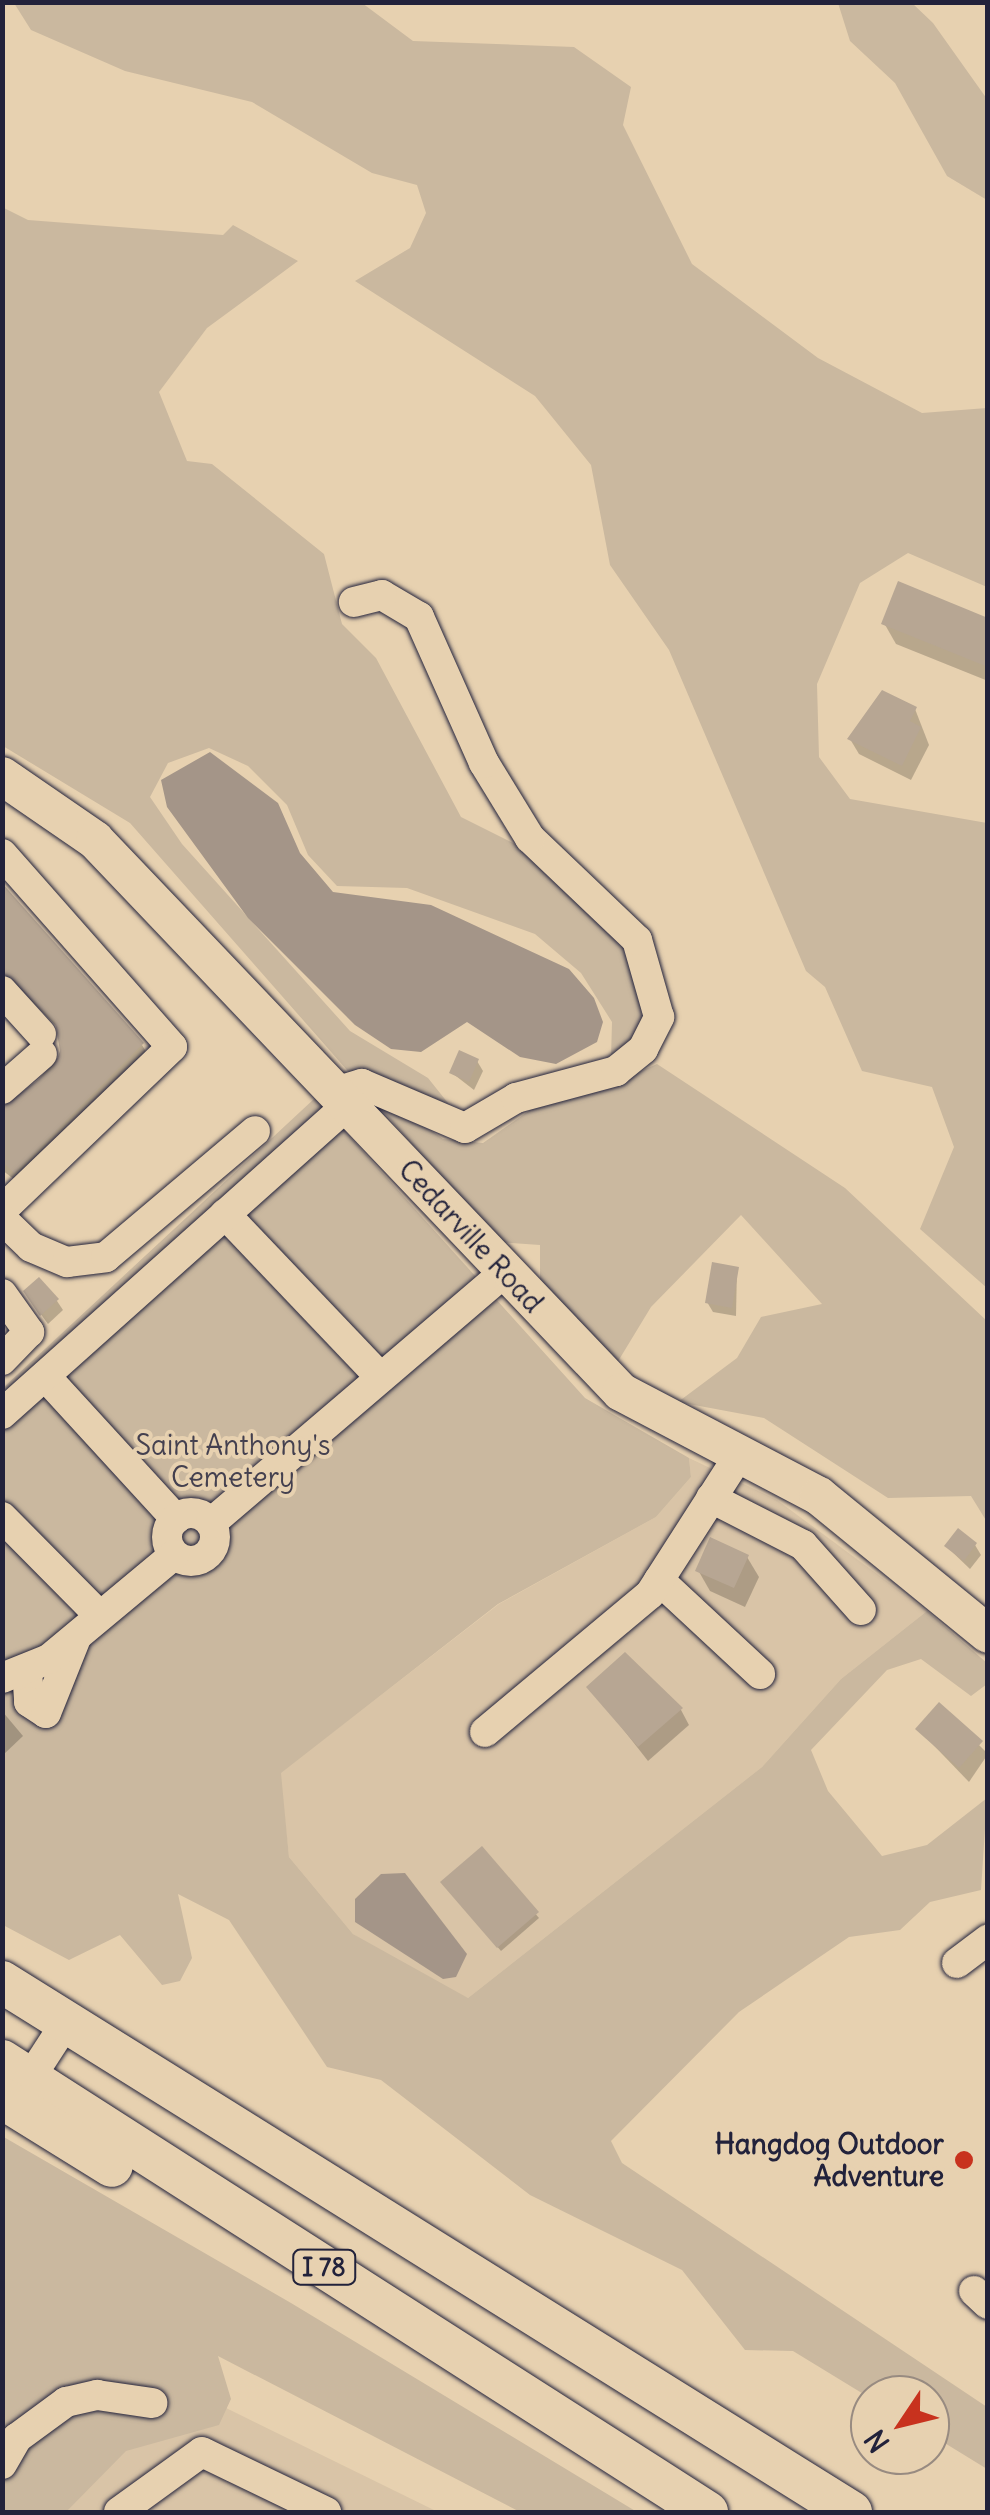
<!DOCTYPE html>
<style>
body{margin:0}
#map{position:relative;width:990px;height:2515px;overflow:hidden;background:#e7d1b0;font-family:Delius,sans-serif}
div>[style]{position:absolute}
.built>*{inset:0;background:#d9c4a7}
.green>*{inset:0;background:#cab89f}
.water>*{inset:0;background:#a49588}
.shadow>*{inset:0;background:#0003}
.building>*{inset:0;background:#b7a693}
.roads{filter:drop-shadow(0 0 2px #22223b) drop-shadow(0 0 2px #22223b)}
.minor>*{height:30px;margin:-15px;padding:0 15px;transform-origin:15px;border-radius:15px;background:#e7d1b0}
.minor>.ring{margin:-15px;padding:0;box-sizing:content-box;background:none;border:30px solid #e7d1b0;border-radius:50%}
.major>*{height:38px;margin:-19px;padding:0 19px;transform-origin:19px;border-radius:19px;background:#e7d1b0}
.highway>*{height:42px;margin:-21px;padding:0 21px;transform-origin:21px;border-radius:21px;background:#e7d1b0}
.dots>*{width:28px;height:28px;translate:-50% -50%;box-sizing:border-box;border:5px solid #e7d1b0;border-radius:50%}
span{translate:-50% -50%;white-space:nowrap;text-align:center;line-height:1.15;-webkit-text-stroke:8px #e7d1b0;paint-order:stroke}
.shield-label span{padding:2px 8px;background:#e7d1b0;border:2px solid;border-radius:8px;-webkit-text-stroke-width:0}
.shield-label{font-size:25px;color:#22223b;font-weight:700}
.street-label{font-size:28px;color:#22223b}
.park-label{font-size:28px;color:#44404f}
.poi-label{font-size:28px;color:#22223b;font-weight:700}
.right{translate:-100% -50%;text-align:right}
.frame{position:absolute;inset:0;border:5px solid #22223b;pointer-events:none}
.north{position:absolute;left:850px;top:2375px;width:100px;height:100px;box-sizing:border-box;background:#e7d1b0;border:2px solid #988b81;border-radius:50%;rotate:235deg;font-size:28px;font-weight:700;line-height:40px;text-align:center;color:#22223b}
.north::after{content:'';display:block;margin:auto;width:35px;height:45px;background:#c8321e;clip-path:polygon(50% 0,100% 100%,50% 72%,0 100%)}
</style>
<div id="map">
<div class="built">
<div style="clip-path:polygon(689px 1458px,777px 1500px,927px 1611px,841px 1679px,762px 1767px,468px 1998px,430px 1985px,353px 1934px,289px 1857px,280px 1773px,499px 1604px,656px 1517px,691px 1477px)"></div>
<div style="clip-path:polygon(218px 2404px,438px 2512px,56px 2512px,126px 2445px)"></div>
</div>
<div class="green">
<div style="clip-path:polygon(14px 3px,362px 3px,413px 41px,574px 47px,631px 87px,623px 125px,692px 264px,818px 358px,922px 413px,987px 408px,987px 587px,908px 553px,860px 583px,817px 684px,819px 757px,850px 799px,987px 823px,987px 1288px,920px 1229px,954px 1147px,932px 1087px,862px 1071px,825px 987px,806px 971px,669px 650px,610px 565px,591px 465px,535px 396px,355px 281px,410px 248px,426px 213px,417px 185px,372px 173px,252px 102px,125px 71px,31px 30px)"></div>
<div style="clip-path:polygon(838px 3px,912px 3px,933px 23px,987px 99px,987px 200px,947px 176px,895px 83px,850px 41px)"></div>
<div style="clip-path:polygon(2px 207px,28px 220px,223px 235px,233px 225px,298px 261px,207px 328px,159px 392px,187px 461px,212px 464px,324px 554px,342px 624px,376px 658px,461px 817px,519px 846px,639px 953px,642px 1026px,621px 1062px,611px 1058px,612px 1022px,581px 973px,535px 934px,407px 888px,337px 886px,308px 855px,287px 805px,248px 766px,209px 748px,168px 763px,150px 797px,182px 844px,350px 1031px,428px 1078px,452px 1108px,410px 1116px,443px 1139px,483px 1143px,553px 1094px,608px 1086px,657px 1064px,845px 1188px,987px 1321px,987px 1522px,971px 1496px,888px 1498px,764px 1418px,678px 1402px,737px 1358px,761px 1317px,822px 1304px,741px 1215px,651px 1307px,617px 1363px,540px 1281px,540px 1245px,498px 1242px,130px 823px,3px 746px)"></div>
<div style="clip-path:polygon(315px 1098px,585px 1398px,689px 1458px,691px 1477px,656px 1517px,498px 1604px,281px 1773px,289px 1857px,353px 1934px,468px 1998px,762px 1767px,841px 1679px,927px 1611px,987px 1663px,987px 1684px,971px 1696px,921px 1659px,887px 1670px,811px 1750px,828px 1791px,882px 1856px,927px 1845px,987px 1798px,981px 1890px,930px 1902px,900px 1930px,849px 1937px,739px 2012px,611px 2141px,622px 2163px,987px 2407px,987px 2469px,930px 2434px,930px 2395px,870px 2398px,793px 2351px,745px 2350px,682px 2270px,530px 2195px,381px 2080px,327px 2067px,229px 1920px,178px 1894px,192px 1958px,180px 1981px,162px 1985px,120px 1935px,69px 1960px,3px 1925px,3px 1388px)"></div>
<div style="clip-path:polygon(2px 2136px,291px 2303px,637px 2512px,520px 2512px,218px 2356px,231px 2399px,219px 2425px,126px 2451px,66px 2512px,3px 2512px)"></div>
</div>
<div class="water">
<div style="clip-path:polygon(210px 752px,278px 803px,300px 853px,333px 892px,431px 905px,569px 969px,594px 998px,603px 1022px,597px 1042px,556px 1064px,520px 1057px,467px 1022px,421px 1052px,391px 1049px,355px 1025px,248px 918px,167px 807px,161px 780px)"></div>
<div style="clip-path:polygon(405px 1873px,467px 1954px,456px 1977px,443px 1979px,355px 1922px,355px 1899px,381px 1874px)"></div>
</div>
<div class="shadow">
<div style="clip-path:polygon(988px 620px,988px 681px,896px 644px,884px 623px)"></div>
<div style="clip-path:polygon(915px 709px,929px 745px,911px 780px,859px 754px,850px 739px)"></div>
<div style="clip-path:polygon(2px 971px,142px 1045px,151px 1060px,24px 1187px,2px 1170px,2px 1108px,16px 1105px,63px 1052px,59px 1029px)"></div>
<div style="clip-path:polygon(477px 1061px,483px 1071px,474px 1090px,452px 1073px)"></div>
<div style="clip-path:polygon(737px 1269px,736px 1316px,713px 1312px,707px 1302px)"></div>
<div style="clip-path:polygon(57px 1301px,63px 1310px,48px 1324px,32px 1302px)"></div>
<div style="clip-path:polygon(975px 1545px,981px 1555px,970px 1569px,947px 1547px)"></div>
<div style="clip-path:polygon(747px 1557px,759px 1577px,745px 1607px,710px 1591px,698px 1570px)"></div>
<div style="clip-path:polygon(590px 1687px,681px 1710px,689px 1725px,648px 1761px)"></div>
<div style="clip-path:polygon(940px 1706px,988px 1754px,969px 1782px,918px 1729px)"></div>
<div style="clip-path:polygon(2px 1711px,23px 1736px,2px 1756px)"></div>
<div style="clip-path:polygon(482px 1850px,539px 1918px,501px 1951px,446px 1887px)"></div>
</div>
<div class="building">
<div style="clip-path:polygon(898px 581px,988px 618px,988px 667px,881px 624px)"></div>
<div style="clip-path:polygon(882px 690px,917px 707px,910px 721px,921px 727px,902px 766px,847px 739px)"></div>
<div style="clip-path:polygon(2px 883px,144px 1043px,14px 1173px,2px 1161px,2px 1107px,54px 1068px,60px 1051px,55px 1021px,2px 972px)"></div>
<div style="clip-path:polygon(459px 1050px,479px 1059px,469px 1082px,449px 1073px)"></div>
<div style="clip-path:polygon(712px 1262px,739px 1267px,732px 1308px,705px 1303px)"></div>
<div style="clip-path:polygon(39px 1277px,59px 1299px,40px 1316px,23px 1291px)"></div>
<div style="clip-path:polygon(958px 1528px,977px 1543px,964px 1561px,944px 1546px)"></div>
<div style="clip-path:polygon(710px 1537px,749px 1555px,734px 1588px,695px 1571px)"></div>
<div style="clip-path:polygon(625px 1652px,683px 1708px,638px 1747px,586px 1687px)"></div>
<div style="clip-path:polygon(939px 1702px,983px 1741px,959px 1768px,915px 1729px)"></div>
<div style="clip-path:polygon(482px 1846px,539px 1912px,497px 1948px,440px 1882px)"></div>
</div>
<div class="roads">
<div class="minor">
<div style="left:2px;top:854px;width:257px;rotate:48.6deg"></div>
<div style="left:172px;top:1047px;width:236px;rotate:136.2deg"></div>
<div style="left:2px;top:991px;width:58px;rotate:47.8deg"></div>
<div style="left:2px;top:1089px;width:53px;rotate:-41.2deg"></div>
<div style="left:335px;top:1092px;width:28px;rotate:-17deg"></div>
<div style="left:362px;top:1084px;width:112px;rotate:23.1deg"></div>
<div style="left:465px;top:1128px;width:59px;rotate:-30.5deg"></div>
<div style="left:516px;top:1098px;width:104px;rotate:-15.1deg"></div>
<div style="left:616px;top:1071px;width:35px;rotate:-39deg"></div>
<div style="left:643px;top:1049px;width:36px;rotate:-63deg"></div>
<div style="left:659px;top:1017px;width:80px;rotate:-105.9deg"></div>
<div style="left:637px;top:940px;width:148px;rotate:-136.4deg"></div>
<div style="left:530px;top:838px;width:88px;rotate:-121.5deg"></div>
<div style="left:484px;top:763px;width:160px;rotate:-114deg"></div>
<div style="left:419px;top:617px;width:43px;rotate:-149.3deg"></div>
<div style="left:382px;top:595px;width:29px;rotate:166deg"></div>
<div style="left:225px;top:1214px;width:225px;rotate:46.4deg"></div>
<div style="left:2px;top:1219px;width:40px;rotate:44deg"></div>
<div style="left:31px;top:1247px;width:39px;rotate:23deg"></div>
<div style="left:67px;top:1262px;width:39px;rotate:-7deg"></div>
<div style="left:106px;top:1257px;width:195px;rotate:-40.2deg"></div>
<div style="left:2px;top:1294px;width:47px;rotate:54.6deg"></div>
<div style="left:29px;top:1332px;width:39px;rotate:134deg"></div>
<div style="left:45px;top:1376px;width:194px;rotate:47.5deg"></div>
<div style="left:2px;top:1414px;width:464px;rotate:-41.8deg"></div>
<div style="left:711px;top:1498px;width:103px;rotate:27.1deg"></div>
<div style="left:803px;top:1545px;width:87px;rotate:48.3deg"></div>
<div class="ring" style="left:167px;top:1513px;width:18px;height:18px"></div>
<div style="left:2px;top:1517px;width:139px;rotate:45.3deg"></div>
<div style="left:211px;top:1523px;width:387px;rotate:-40.5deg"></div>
<div style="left:659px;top:1580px;width:138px;rotate:42.9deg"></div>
<div style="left:27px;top:1670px;width:32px;rotate:86deg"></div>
<div style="left:29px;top:1702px;width:20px;rotate:33deg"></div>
<div style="left:46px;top:1713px;width:81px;rotate:-68.2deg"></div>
<div style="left:2px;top:1678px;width:51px;rotate:-22deg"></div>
<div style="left:49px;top:1659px;width:163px;rotate:-39.8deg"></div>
<div style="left:485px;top:1732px;width:215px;rotate:-39.9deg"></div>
<div style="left:650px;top:1594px;width:166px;rotate:-57.3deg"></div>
<div style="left:957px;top:1963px;width:39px;rotate:-37deg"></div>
<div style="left:30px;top:2078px;width:68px;rotate:-57deg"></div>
<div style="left:974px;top:2291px;width:19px;rotate:43deg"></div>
<div style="left:2px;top:2464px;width:30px;rotate:-60deg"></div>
<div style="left:17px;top:2438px;width:61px;rotate:-36.3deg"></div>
<div style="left:66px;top:2402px;width:32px;rotate:-13deg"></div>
<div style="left:97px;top:2395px;width:56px;rotate:8.3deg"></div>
<div style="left:119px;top:2512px;width:102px;rotate:-35.9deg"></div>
<div style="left:202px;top:2452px;width:138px;rotate:25.8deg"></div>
</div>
<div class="major">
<div style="left:2px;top:776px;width:113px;rotate:34.5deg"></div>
<div style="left:95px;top:840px;width:762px;rotate:46.38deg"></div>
<div style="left:621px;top:1392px;width:224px;rotate:27.7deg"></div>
<div style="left:819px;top:1496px;width:218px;rotate:39.2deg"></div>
</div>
<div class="highway">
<div style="left:2px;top:1982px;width:1001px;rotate:31.98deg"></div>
<div style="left:2px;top:2061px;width:837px;rotate:32.61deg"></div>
<div style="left:2px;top:2098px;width:129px;rotate:31.7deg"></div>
</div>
</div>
<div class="dots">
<div style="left:964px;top:2160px;background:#c8321e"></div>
</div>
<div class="shield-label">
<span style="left:324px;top:2267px">I 78</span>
</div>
<div class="street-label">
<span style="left:471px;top:1236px;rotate:47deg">Cedarville Road</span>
</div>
<div class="park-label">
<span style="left:233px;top:1461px">Saint Anthony's<br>Cemetery</span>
</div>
<div class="poi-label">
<span class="right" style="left:944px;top:2160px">Hangdog Outdoor<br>Adventure</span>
</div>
<div class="frame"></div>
<div class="north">N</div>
</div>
